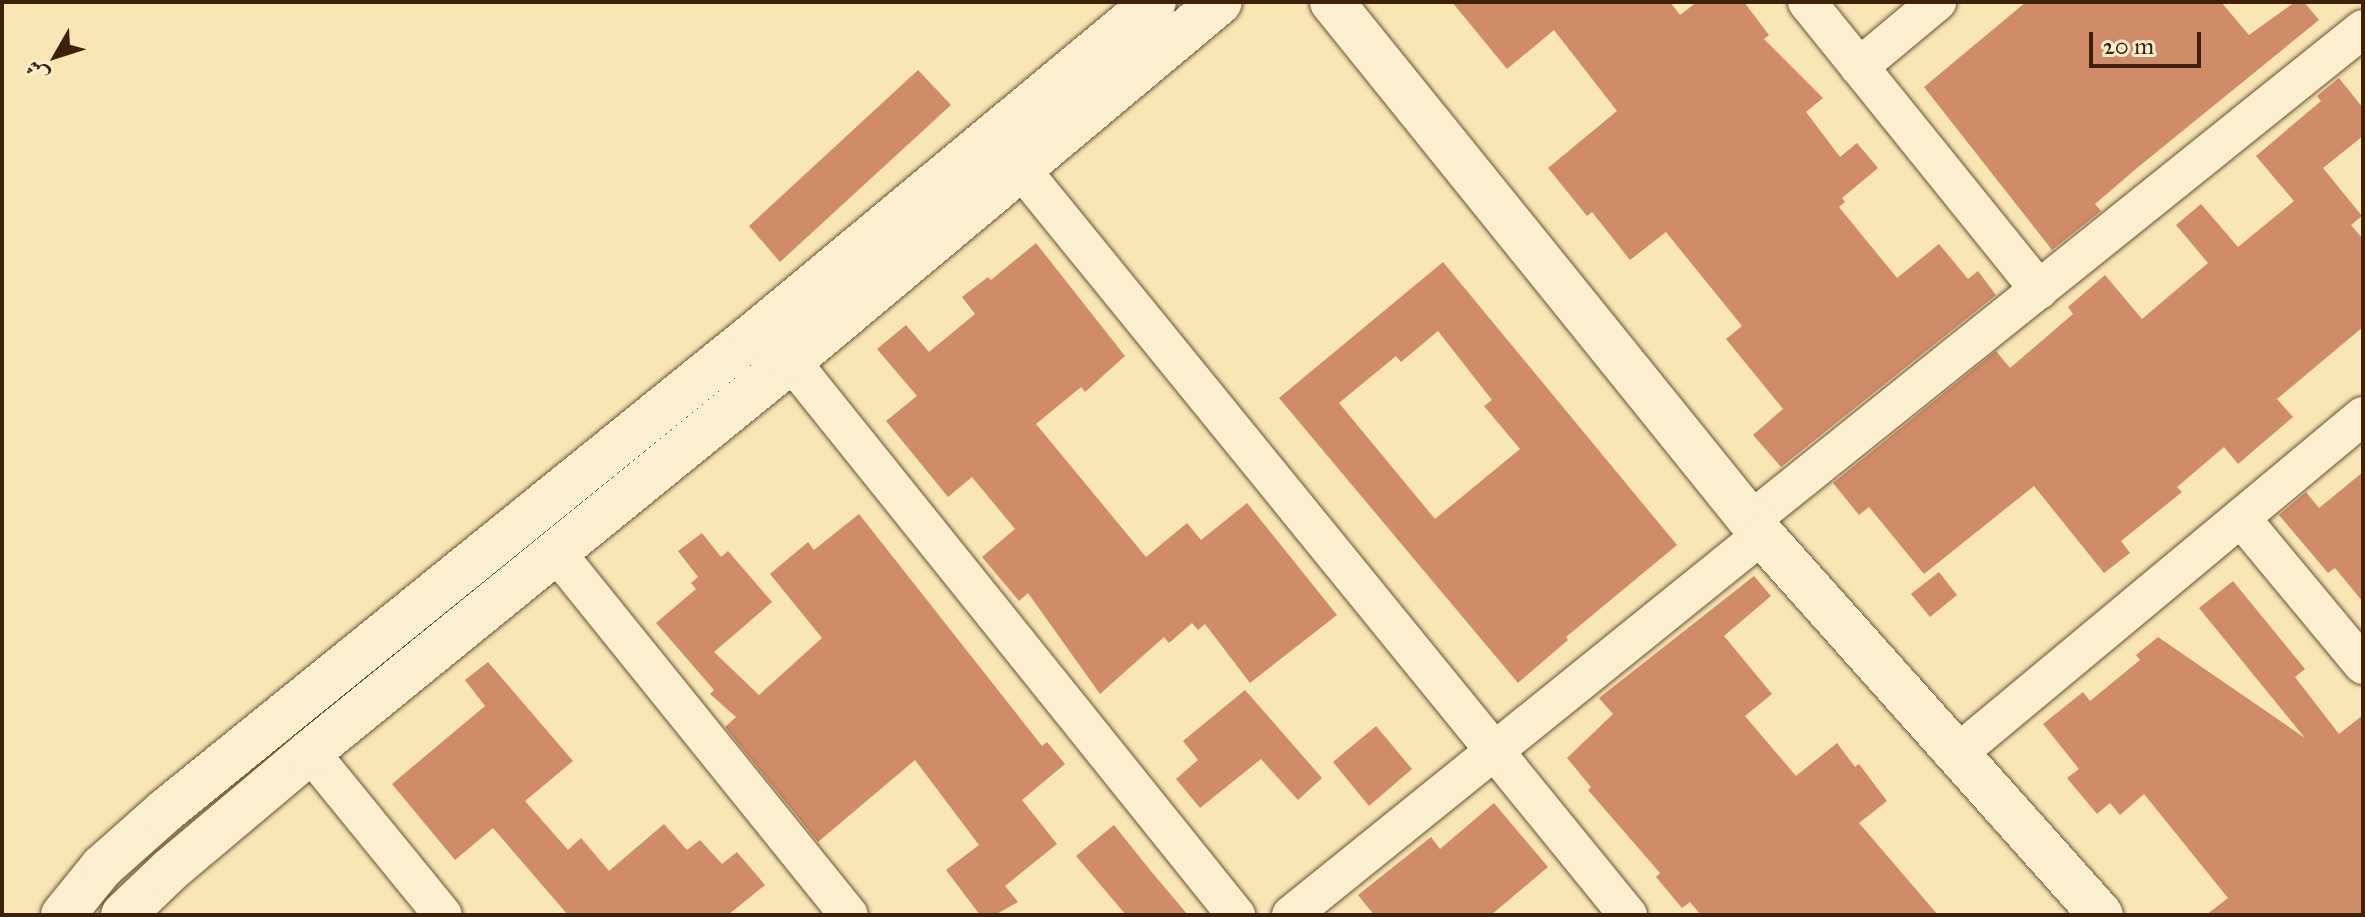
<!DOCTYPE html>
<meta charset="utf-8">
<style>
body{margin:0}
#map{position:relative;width:2365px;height:917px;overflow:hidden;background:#f9e6b5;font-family:"IM FELL Great Primer",Amiri,serif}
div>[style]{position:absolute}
.building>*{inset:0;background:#d08b68}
.roads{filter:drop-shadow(0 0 2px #6c5236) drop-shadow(0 0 2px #6c5236)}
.street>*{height:38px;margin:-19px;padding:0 19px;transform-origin:19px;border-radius:19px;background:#fbefcf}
.secondary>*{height:44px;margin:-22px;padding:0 22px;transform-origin:22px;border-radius:22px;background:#fbefcf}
span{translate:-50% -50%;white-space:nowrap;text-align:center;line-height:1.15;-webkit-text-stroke:6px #fbefcf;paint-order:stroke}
.frame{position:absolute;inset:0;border:4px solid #3d210b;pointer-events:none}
.north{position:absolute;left:16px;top:16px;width:80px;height:80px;-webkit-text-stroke:6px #fbefcf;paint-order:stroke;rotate:231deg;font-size:22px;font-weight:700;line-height:32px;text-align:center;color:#3d210b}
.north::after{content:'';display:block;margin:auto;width:28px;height:36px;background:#3d210b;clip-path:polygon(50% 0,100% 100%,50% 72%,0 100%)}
.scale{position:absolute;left:2089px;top:32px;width:112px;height:36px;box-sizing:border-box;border:4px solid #3d210b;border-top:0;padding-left:10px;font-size:24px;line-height:28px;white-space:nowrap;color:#3d210b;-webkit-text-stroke:6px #fbefcf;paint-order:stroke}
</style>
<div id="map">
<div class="building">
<div style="clip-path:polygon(1452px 2px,1670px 2px,1680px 15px,1697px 2px,1744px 2px,1769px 35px,1764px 39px,1823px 98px,1806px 112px,1840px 157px,1857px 143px,1878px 168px,1842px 198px,1845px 202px,1839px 207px,1897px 278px,1939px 244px,1968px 279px,1978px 271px,1996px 295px,1781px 467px,1753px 435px,1783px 409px,1726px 339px,1742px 326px,1666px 232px,1630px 260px,1592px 212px,1587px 216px,1548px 168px,1617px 111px,1554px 30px,1507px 69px)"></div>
<div style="clip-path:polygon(2026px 2px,2221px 2px,2249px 35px,2295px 2px,2304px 2px,2319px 20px,2137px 168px,2095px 204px,2101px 211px,2052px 250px,1924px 87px)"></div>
<div style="clip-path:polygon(918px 70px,951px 105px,780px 262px,749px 226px)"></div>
<div style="clip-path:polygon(2339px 78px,2363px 108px,2363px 136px,2323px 168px,2362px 216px,2351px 225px,2363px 239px,2363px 327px,2277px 399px,2293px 417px,2238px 464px,2224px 447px,2177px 487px,2182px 492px,2121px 541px,2130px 553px,2104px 573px,2034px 486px,1924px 574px,1869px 507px,1859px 515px,1833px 483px,1996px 351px,2010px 368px,2073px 314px,2068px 307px,2105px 275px,2142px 319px,2208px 263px,2176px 225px,2201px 204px,2238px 247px,2294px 201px,2256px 156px,2321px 101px,2317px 96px)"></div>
<div style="clip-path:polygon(1036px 243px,1125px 356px,1085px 392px,1081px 387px,1036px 424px,1146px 557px,1187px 523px,1201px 540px,1247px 503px,1337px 615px,1250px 683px,1205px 624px,1198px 630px,1192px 623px,1169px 643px,1164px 637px,1100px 694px,1028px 593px,1019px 601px,982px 557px,1015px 529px,972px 477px,948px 497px,886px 421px,917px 396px,877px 349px,906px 325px,929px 352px,975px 314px,962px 297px,988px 277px,991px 280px)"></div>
<div style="clip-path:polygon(evenodd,1443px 262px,1677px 545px,1566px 637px,1568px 640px,1518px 683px,1279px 398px,1443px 262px,1438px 331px,1492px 400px,1484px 406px,1520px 449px,1435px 519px,1339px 403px,1396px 356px,1401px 362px,1438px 331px)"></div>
<div style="clip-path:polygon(2363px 472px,2363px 602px,2335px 568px,2328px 573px,2279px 515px,2306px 492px,2319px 508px)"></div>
<div style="clip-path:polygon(859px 514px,1042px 746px,1047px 742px,1065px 764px,1022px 800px,1057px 844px,1005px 886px,1018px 902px,995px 915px,980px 915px,946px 870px,979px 845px,915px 760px,818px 842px,725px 727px,736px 717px,710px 694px,714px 690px,656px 623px,696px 589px,691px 583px,698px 577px,678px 551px,702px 533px,721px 557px,728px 551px,772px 602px,714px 652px,759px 695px,822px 638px,770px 574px,808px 542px,814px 550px)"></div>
<div style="clip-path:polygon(1939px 572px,1957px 595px,1930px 617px,1911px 594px)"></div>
<div style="clip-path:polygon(1754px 576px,1771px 596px,1724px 636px,1772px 694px,1745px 716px,1796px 776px,1837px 743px,1855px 767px,1859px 764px,1887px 801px,1859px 823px,1938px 915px,1701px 915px,1690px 902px,1682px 908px,1656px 877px,1660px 873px,1588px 790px,1591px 787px,1567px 758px,1613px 714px,1599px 698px)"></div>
<div style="clip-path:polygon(2233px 581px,2305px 669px,2295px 677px,2339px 734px,2363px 715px,2363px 915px,2206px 915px,2228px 898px,2144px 794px,2120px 815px,2110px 803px,2097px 814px,2067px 778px,2079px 769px,2043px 724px,2083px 692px,2090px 701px,2140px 660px,2136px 655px,2158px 637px,2305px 738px,2199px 608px)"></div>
<div style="clip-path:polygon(488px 662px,573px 761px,525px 801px,568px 850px,581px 838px,609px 871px,664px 824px,687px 850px,700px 840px,722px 864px,737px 852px,765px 885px,728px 915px,568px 915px,493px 828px,455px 860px,392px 784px,485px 706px,465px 680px)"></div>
<div style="clip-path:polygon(1245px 690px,1322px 778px,1298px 800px,1261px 759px,1200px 808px,1176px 779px,1198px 760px,1183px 741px)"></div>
<div style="clip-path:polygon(1376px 726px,1412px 769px,1369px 806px,1333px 762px)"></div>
<div style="clip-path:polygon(1494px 803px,1548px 867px,1491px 915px,1374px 915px,1358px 895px,1431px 837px,1440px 849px)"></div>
<div style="clip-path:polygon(1114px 825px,1150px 870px,1188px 915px,1126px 915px,1076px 856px)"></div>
</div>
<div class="roads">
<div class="street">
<div style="left:1807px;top:2px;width:370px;rotate:51.1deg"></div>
<div style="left:1859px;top:67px;width:102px;rotate:-39.8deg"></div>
<div style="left:1021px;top:169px;width:962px;rotate:50.87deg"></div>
<div style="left:791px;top:361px;width:711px;rotate:51.23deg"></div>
<div style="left:2241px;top:518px;width:191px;rotate:50.3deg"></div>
<div style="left:1750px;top:521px;width:786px;rotate:-38.75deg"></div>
<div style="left:556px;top:552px;width:466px;rotate:51.1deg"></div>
<div style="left:310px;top:752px;width:210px;rotate:50.8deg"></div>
<div style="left:1958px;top:753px;width:527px;rotate:-39.76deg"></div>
<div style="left:1291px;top:915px;width:605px;rotate:-38.9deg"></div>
</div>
<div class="secondary">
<div style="left:1332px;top:2px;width:685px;rotate:51.1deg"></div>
<div style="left:1762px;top:535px;width:509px;rotate:48.26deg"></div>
<div style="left:63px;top:915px;width:62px;rotate:-50.9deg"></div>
<div style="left:102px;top:867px;width:84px;rotate:-41.6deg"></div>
<div style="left:165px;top:811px;width:762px;rotate:-38.98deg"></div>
<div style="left:757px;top:332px;width:516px;rotate:-39.73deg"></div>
<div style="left:123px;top:915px;width:65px;rotate:-43.8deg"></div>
<div style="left:170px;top:870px;width:183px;rotate:-40.1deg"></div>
<div style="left:310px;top:752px;width:620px;rotate:-39.11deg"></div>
<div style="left:791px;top:361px;width:559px;rotate:-39.92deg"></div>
</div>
</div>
<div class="frame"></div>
<div class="north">ش</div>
<div class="scale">20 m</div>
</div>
